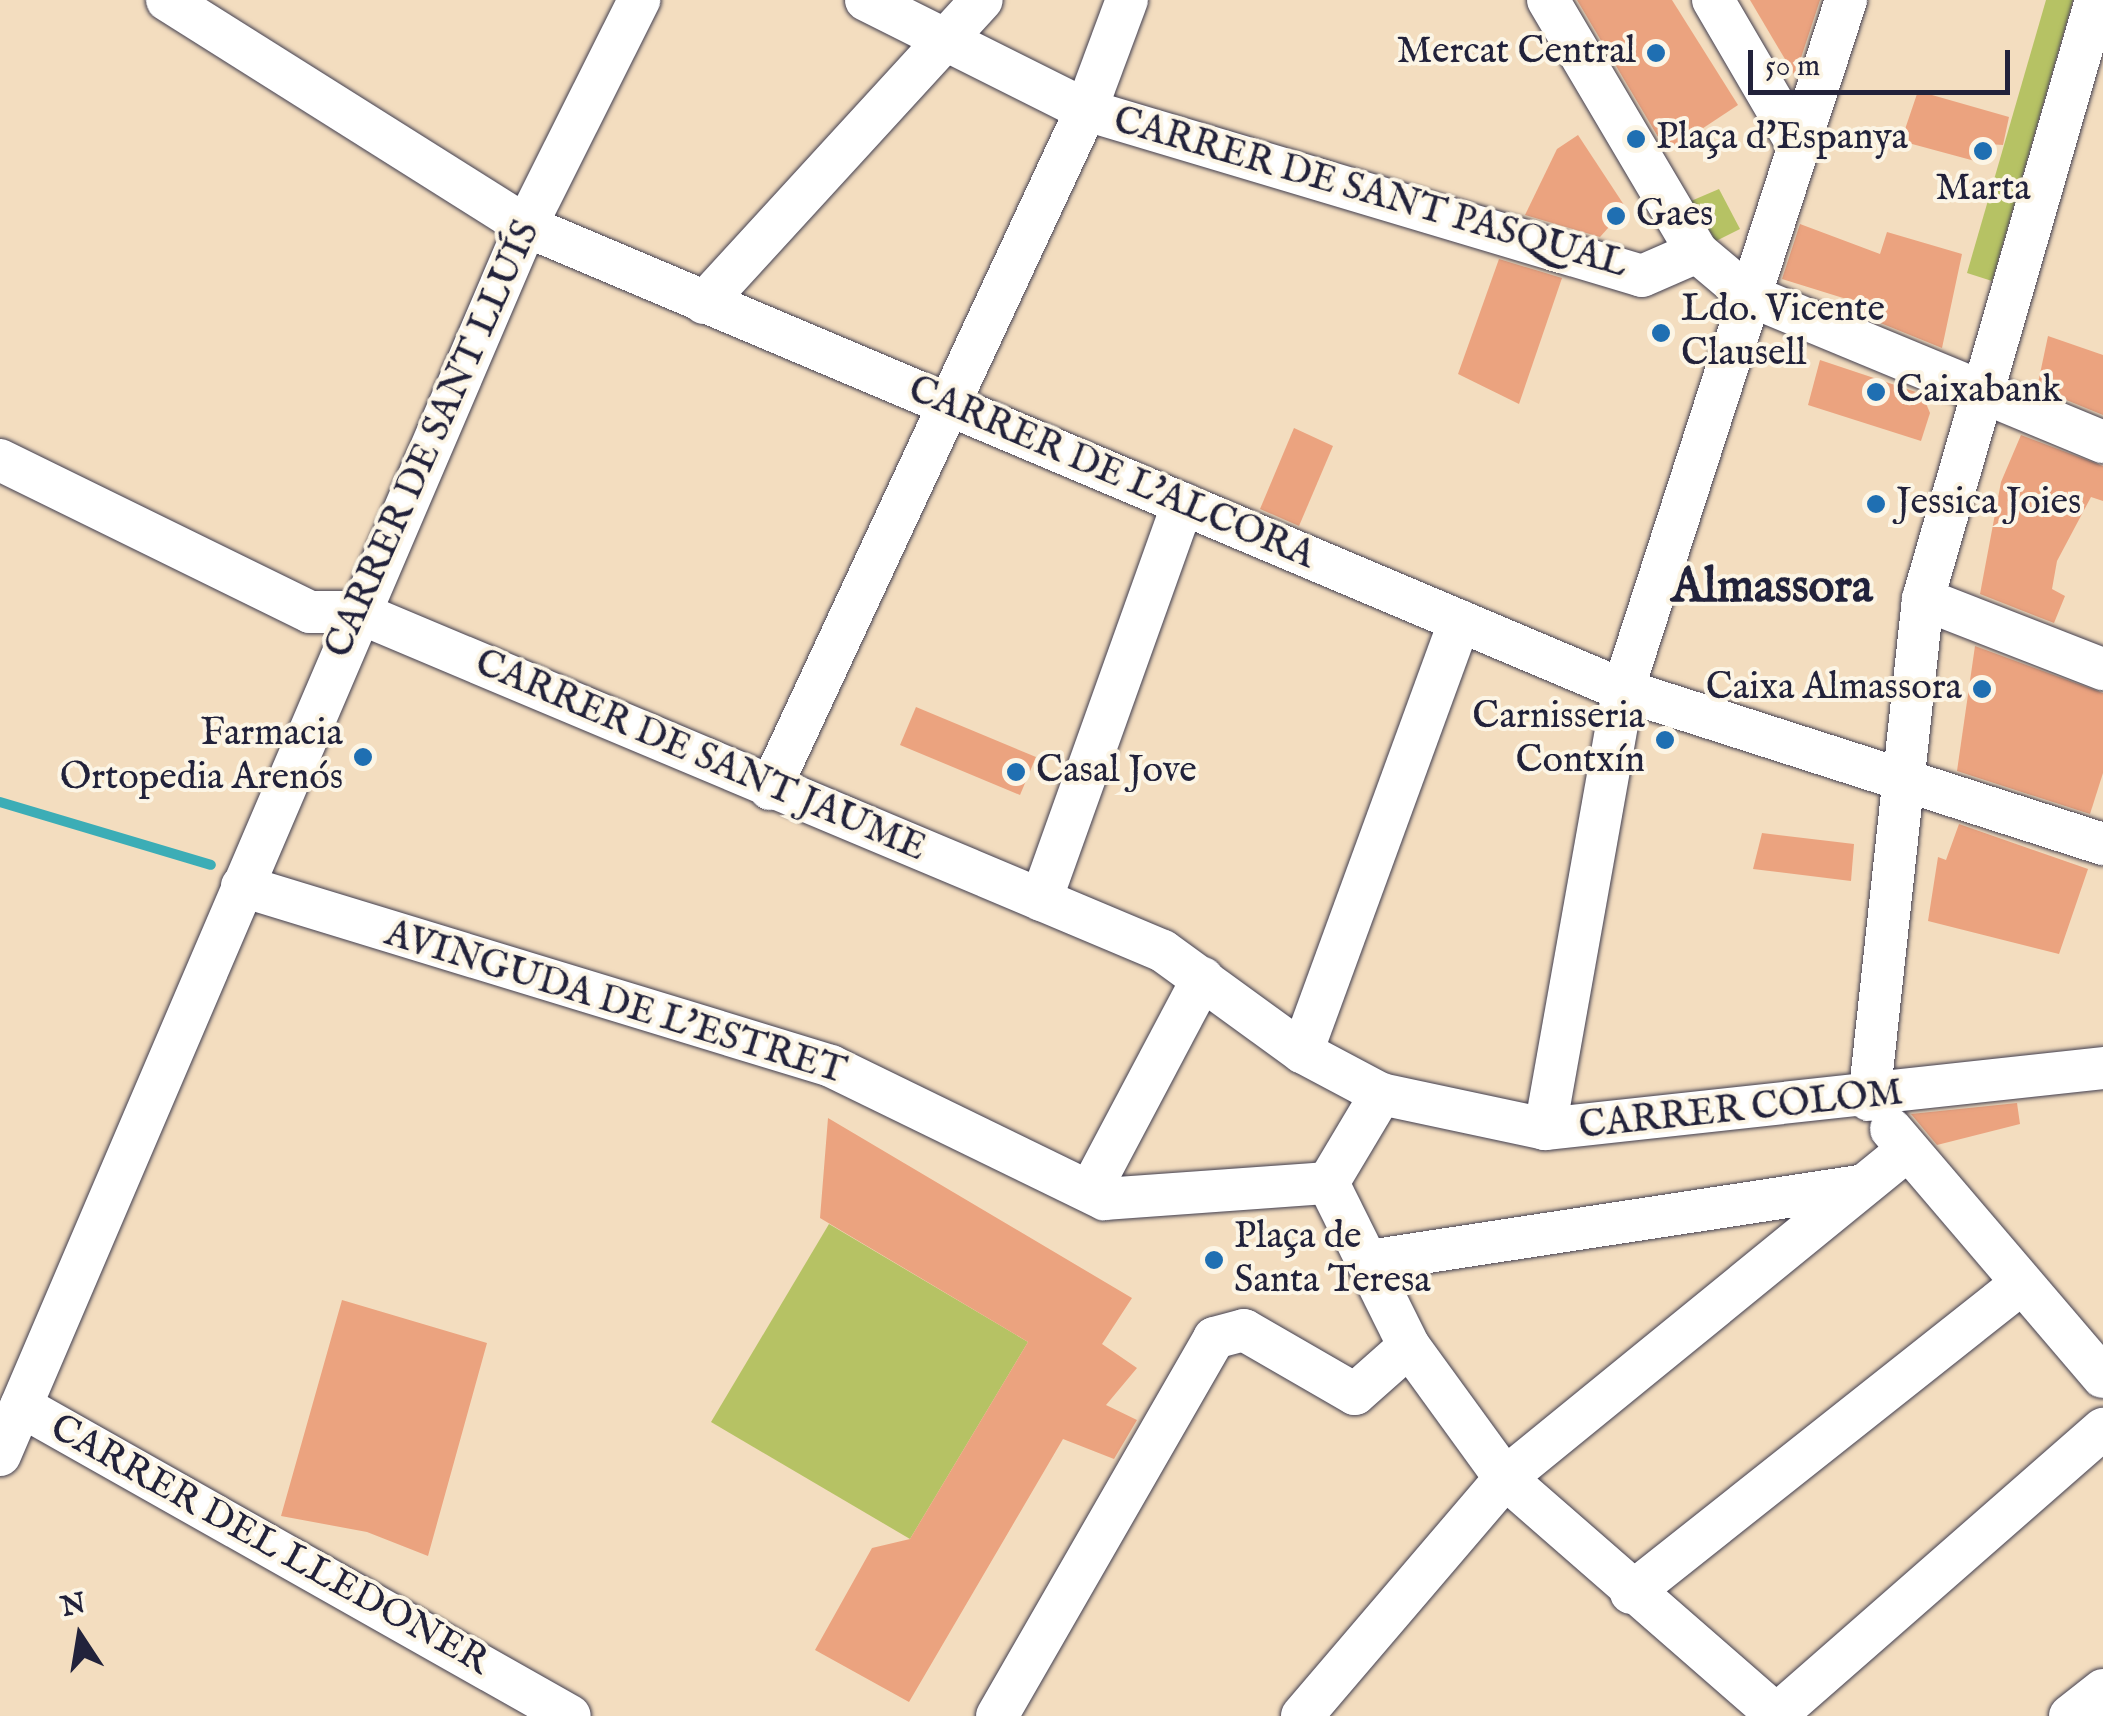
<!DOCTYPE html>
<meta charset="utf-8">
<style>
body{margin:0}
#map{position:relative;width:2103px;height:1716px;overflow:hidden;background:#f3ddbf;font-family:"IM FELL English",serif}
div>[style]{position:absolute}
.green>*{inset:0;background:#b6c264}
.stream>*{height:10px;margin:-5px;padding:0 5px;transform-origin:5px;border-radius:5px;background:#3cadb6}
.building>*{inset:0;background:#eba37f}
.roads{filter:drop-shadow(0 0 2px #413e4f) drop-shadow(0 0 2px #413e4f)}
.minor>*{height:42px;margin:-21px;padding:0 21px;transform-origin:21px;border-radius:21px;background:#fff}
.dots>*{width:28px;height:28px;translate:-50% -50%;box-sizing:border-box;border:5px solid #fcf5e5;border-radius:50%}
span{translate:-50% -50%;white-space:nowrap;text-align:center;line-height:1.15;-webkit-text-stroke:8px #fcf5e5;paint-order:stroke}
.poi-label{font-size:38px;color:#22223b}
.right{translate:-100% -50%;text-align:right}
.left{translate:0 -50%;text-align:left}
.street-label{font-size:38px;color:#22223b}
.district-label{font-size:48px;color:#22223b;font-weight:700}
.north{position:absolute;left:30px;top:1586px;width:100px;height:100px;-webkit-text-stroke:8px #fcf5e5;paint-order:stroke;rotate:348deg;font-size:28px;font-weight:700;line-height:40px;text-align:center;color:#22223b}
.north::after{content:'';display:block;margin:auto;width:35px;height:45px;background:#22223b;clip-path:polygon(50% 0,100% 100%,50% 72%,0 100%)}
.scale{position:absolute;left:1748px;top:50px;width:262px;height:45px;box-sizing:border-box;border:5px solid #22223b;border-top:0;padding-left:12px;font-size:30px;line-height:35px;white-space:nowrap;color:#22223b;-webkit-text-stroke:8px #fcf5e5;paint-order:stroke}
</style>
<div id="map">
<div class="green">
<div style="clip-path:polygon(2046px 0,2073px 0,1992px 281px,1967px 273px)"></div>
<div style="clip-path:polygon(1719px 189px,1740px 229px,1716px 241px,1691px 201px)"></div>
<div style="clip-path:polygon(829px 1224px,1028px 1342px,910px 1539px,711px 1422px)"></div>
</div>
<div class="stream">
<div style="left:0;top:802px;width:220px;rotate:16.6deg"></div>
</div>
<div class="building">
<div style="clip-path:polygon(1577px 0,1672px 0,1738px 105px,1667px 152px)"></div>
<div style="clip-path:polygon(1750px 0,1820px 0,1795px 76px)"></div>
<div style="clip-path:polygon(1918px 91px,2009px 117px,2003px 145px,1988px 144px,1986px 164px,1901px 141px)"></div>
<div style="clip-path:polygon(1578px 135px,1626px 208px,1600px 237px,1525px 215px,1557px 149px)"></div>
<div style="clip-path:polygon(1800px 224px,1880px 254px,1887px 232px,1962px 254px,1942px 348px,1846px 309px,1856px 302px,1782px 279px)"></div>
<div style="clip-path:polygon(1499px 259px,1562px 278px,1519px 404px,1458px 374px)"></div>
<div style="clip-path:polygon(2048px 336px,2103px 355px,2103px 415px,2037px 388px)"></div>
<div style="clip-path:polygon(1820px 360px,1922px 394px,1930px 413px,1921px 441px,1808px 405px)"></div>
<div style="clip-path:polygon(1294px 428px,1333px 446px,1299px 526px,1260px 509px)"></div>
<div style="clip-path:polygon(2021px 435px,2103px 466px,2103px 501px,2091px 497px,2057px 561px,2052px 589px,2065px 596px,2054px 623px,1980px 594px,2001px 482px)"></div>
<div style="clip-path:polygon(1975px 646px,2103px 693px,2103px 773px,2090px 814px,1957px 771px)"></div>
<div style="clip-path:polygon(916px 707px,1036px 757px,1020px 795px,900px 745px)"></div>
<div style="clip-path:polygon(1959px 824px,2088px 869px,2059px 954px,1928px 921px,1938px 857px,1946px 860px)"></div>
<div style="clip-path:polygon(1762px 833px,1854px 844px,1851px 881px,1753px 869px)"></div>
<div style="clip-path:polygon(2017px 1103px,2020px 1124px,1937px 1145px,1911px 1114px)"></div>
<div style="clip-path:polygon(828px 1118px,1132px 1298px,1102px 1344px,1137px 1368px,1106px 1405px,1137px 1420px,1114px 1459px,1063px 1439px,909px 1702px,815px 1650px,872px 1548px,910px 1539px,1028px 1342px,820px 1218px)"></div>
<div style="clip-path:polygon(342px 1300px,487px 1343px,428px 1556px,367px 1532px,281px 1516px)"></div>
</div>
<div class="roads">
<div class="minor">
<div style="left:167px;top:0;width:424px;rotate:32.2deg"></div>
<div style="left:526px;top:226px;width:1191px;rotate:22.93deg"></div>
<div style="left:1623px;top:690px;width:504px;rotate:17.79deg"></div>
<div style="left:866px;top:0;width:246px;rotate:26.6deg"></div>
<div style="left:1086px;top:110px;width:580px;rotate:16.62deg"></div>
<div style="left:1642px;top:276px;width:60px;rotate:-23.6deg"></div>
<div style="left:1548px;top:0;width:293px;rotate:59.4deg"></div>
<div style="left:1697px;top:252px;width:67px;rotate:40.1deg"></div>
<div style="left:1748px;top:295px;width:384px;rotate:22.5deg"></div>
<div style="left:1713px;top:0;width:164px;rotate:59.7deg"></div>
<div style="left:704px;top:303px;width:411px;rotate:-47.5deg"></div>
<div style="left:0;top:460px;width:345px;rotate:26.1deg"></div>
<div style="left:310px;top:612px;width:47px"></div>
<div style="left:357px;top:612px;width:874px;rotate:22.81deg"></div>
<div style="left:1163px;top:951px;width:172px;rotate:36deg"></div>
<div style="left:1302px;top:1052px;width:89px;rotate:28deg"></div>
<div style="left:1381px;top:1094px;width:168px;rotate:12deg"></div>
<div style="left:1545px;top:1129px;width:561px;rotate:-6.24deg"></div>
<div style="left:1923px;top:599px;width:193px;rotate:21.3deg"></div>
<div style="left:770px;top:789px;width:749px;rotate:-65.04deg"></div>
<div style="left:1086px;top:110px;width:117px;rotate:-69.6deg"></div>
<div style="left:242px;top:886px;width:616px;rotate:16.99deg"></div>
<div style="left:831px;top:1066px;width:304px;rotate:26deg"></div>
<div style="left:1104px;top:1199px;width:225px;rotate:-4.1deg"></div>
<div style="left:1328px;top:1183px;width:182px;rotate:63.6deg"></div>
<div style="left:1409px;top:1346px;width:163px;rotate:54deg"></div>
<div style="left:1505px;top:1478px;width:362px;rotate:41.1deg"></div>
<div style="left:1041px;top:900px;width:421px;rotate:-70.3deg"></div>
<div style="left:1302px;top:1052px;width:459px;rotate:-69.9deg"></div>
<div style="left:1869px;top:1100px;width:504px;rotate:-83.85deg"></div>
<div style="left:1923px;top:599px;width:623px;rotate:-73.89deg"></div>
<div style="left:1545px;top:1129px;width:446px;rotate:-79.9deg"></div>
<div style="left:1623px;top:690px;width:725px;rotate:-72.09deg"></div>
<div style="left:1891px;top:1129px;width:326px;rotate:49.5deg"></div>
<div style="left:1328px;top:1183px;width:104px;rotate:-59.2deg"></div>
<div style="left:1090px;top:1191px;width:241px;rotate:-62.1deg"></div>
<div style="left:1369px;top:1261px;width:499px;rotate:-8.7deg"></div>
<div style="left:21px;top:1406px;width:630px;rotate:29.45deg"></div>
<div style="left:0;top:1455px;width:1337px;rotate:-66.83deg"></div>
<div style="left:526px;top:226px;width:253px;rotate:-63.4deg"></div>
<div style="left:1631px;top:1593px;width:498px;rotate:-38.4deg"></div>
<div style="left:997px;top:1716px;width:436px;rotate:-60.1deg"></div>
<div style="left:1214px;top:1338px;width:31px;rotate:-15deg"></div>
<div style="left:1244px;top:1330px;width:128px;rotate:30deg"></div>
<div style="left:1355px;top:1394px;width:72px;rotate:-41.6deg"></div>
<div style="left:1302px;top:1716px;width:313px;rotate:-49.5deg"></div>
<div style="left:1505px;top:1478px;width:516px;rotate:-39.18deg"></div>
<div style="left:1775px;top:1716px;width:436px;rotate:-41.2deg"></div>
<div style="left:2070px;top:1716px;width:42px;rotate:-38.2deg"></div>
</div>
</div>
<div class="dots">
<div style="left:1656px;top:53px;background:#1f6fb2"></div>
<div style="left:1636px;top:139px;background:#1f6fb2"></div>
<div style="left:1983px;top:151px;background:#1f6fb2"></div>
<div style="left:1616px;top:216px;background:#1f6fb2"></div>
<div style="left:1661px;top:333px;background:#1f6fb2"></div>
<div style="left:1876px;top:392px;background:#1f6fb2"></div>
<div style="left:1876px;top:504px;background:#1f6fb2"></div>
<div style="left:1982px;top:689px;background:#1f6fb2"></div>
<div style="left:1665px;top:740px;background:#1f6fb2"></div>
<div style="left:363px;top:757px;background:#1f6fb2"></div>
<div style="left:1016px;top:772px;background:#1f6fb2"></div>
<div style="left:1214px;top:1260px;background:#1f6fb2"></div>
</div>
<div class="poi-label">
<span class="right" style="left:1636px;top:53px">Mercat Central</span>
<span class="left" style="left:1656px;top:139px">Plaça d'Espanya</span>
<span style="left:1983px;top:190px">Marta</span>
<span class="left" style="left:1636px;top:216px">Gaes</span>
<span class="left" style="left:1681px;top:333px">Ldo. Vicente<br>Clausell</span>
<span class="left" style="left:1896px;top:392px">Caixabank</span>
<span class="left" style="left:1896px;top:504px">Jessica Joies</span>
<span class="right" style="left:1962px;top:689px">Caixa Almassora</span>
<span class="right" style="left:1645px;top:740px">Carnisseria<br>Contxín</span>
<span class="right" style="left:343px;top:757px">Farmacia<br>Ortopedia Arenós</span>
<span class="left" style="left:1036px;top:772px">Casal Jove</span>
<span class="left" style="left:1234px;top:1260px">Plaça de<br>Santa Teresa</span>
</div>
<div class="street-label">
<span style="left:1370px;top:194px;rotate:16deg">CARRER DE SANT PASQUAL</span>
<span style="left:434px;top:440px;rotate:-66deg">CARRER DE SANT LLUÍS</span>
<span style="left:1111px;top:474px;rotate:23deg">CARRER DE L'ALCORA</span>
<span style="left:700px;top:757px;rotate:23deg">CARRER DE SANT JAUME</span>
<span style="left:615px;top:1004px;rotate:17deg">AVINGUDA DE L'ESTRET</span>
<span style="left:1741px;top:1111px;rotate:-6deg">CARRER COLOM</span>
<span style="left:269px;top:1546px;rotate:29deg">CARRER DEL LLEDONER</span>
</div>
<div class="district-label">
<span style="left:1772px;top:589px">Almassora</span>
</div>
<div class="north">N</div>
<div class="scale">50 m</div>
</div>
